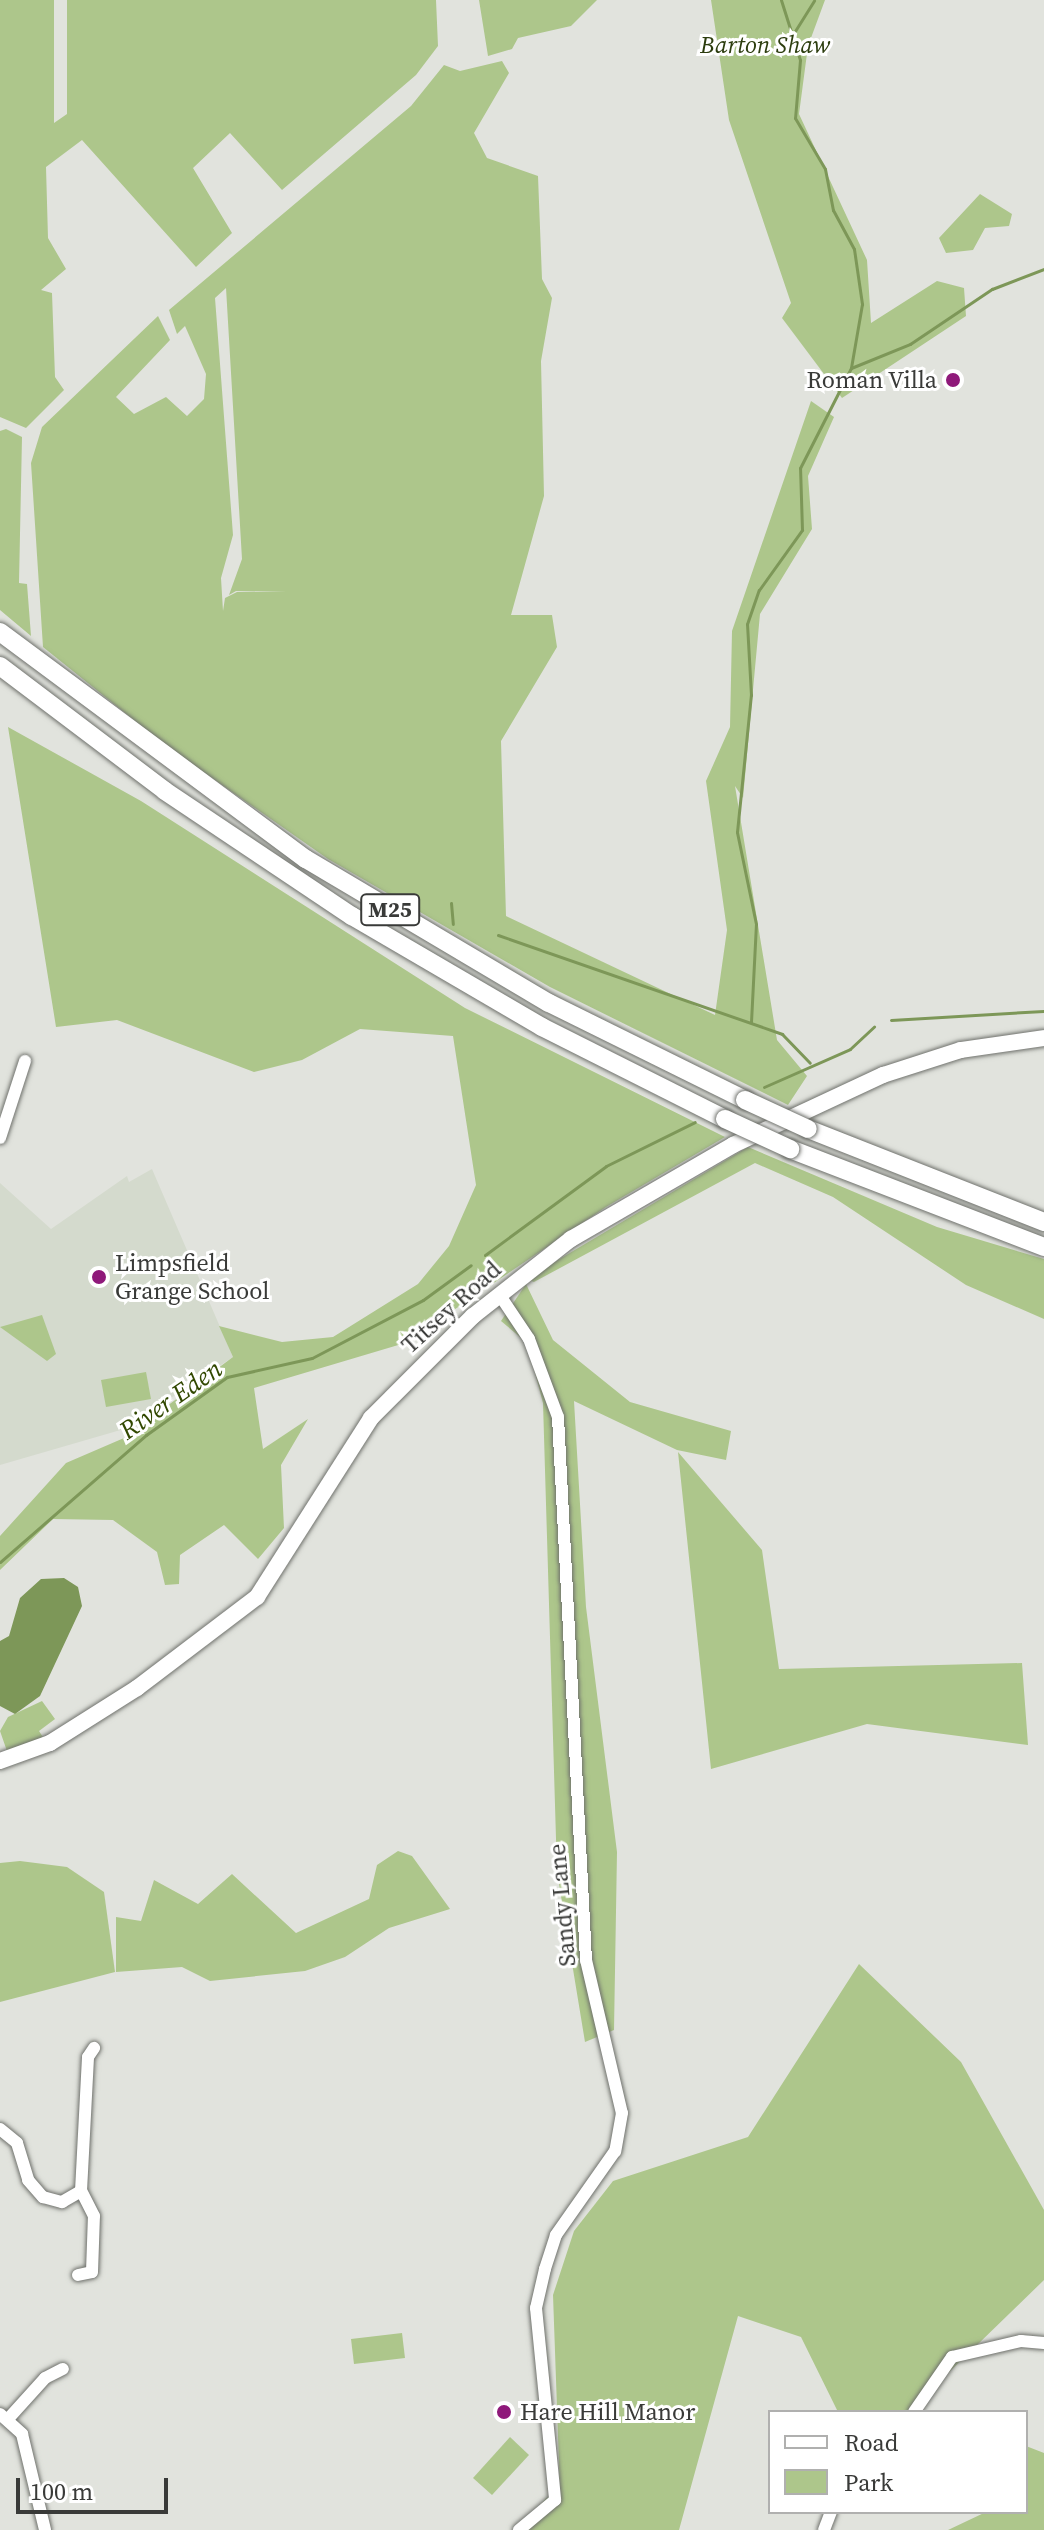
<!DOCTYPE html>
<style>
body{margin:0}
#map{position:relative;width:1044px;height:2530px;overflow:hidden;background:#e1e3dd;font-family:"Source Serif 4",serif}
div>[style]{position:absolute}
.built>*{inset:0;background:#d4dacd}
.green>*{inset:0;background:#adc68b}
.water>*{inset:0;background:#7d9758}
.stream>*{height:3px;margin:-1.5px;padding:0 1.5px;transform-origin:1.5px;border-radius:1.5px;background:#7d9758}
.roads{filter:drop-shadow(0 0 2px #6f716c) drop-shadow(0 0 2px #6f716c)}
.minor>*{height:12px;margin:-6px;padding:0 6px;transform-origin:6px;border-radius:6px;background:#fff}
.major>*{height:16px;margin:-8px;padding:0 8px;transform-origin:8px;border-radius:8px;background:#fff}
.highway>*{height:18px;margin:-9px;padding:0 9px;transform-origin:9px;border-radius:9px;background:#fff}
.bridges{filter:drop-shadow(0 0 2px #6f716c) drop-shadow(0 0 2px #6f716c)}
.highway-bridge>*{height:18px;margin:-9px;padding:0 9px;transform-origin:9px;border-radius:9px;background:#fff}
.dots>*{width:22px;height:22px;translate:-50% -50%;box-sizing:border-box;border:4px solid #fff;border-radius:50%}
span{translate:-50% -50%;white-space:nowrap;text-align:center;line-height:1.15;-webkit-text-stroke:6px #fff;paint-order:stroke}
.shield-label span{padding:2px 6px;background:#fff;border:2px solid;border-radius:6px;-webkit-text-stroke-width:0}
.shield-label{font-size:22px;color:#393a38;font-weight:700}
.park-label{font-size:24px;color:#2c3d0e;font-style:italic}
.poi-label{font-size:24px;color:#393a38}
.right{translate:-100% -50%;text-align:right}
.left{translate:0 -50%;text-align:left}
.street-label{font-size:24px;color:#393a38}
.water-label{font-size:26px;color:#314800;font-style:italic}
.legend{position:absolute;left:768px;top:2410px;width:260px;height:104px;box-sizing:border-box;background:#fff;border:2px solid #b0b0af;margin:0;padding:10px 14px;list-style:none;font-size:24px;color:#393a38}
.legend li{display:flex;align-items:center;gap:16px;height:40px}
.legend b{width:40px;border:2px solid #b0b0af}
.scale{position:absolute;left:16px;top:2478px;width:152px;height:36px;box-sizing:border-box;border:4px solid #393a38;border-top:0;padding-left:10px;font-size:24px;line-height:28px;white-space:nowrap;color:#393a38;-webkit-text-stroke:6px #fff;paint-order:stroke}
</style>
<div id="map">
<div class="built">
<div style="clip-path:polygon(152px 1169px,233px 1357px,124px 1429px,0 1465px,0 1183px,51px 1229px,127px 1176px,129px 1182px)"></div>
</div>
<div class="green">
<div style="clip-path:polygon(0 0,54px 0,54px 123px,67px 114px,67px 0,436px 0,438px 46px,416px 75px,282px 190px,230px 133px,193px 168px,232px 233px,196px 267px,82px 140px,46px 167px,48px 238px,66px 269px,41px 290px,52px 293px,55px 377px,64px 390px,26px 428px,0 417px)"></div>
<div style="clip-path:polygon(479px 0,597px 0,571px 26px,518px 38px,512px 49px,488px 56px)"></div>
<div style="clip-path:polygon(711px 0,825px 0,808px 46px,799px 114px,867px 260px,871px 323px,937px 281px,964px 288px,966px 316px,842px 398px,782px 318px,791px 303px,729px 120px)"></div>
<div style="clip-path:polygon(evenodd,502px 61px,509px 73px,474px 133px,487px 158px,538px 176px,542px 279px,552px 298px,541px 361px,544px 496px,511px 615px,552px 615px,557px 647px,501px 741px,506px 916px,715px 1015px,727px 930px,706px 781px,730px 727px,732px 631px,811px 401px,834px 417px,808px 476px,812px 529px,760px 614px,743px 798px,735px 786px,777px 1040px,807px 1076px,788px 1105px,550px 987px,328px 859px,165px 745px,43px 647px,31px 463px,42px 427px,158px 316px,170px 340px,116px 397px,134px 414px,166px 397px,187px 416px,204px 399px,206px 374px,185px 326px,177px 334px,169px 310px,411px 106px,444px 65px,460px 71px,502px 61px,226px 288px,242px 559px,229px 595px,236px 591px,287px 592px,237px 592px,225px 598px,223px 611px,221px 578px,233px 535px,215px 298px,226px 288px)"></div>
<div style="clip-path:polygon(980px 194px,1012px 214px,1009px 226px,985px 228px,973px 250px,946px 253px,939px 238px)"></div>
<div style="clip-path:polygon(6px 429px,22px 437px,19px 583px,27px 584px,31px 636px,0 610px,0 431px)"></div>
<div style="clip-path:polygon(8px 727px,141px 801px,465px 1008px,725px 1137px,606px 1207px,405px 1343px,254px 1388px,263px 1449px,308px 1419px,281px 1465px,284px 1528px,258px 1559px,224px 1525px,180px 1555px,179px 1584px,165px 1585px,157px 1552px,113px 1520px,53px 1519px,0 1570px,0 1536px,66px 1463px,124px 1438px,233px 1357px,219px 1326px,282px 1342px,333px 1337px,418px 1284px,449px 1246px,476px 1185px,453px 1036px,360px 1029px,302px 1060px,254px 1072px,117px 1020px,56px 1027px)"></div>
<div style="clip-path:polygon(748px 1147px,937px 1227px,1044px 1259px,1044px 1319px,966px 1285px,833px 1197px,755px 1163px,534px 1282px,526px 1279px)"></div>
<div style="clip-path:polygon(526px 1284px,553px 1340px,630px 1402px,731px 1431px,726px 1460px,677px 1450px,574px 1401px,586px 1607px,617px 1852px,614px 2030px,585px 2042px,557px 1872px,543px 1403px,527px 1343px,501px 1321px)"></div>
<div style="clip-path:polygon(42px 1315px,56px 1354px,47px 1361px,0 1327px)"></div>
<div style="clip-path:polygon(146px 1372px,151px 1399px,106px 1407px,101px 1380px)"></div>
<div style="clip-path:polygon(678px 1452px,762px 1550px,779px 1669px,1022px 1663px,1028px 1745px,867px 1724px,711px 1769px)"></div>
<div style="clip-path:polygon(42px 1701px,55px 1719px,39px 1731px,46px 1742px,8px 1754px,0 1731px,8px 1717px)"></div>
<div style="clip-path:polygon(398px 1851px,412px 1856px,450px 1909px,389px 1928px,345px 1957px,305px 1971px,210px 1981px,182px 1967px,116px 1972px,116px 1917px,141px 1921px,154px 1880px,198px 1904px,232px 1874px,296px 1933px,369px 1899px,377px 1865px)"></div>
<div style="clip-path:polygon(20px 1861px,67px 1867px,104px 1892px,115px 1972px,0 2002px,0 1863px)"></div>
<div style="clip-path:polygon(859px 1964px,961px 2062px,1044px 2210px,1044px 2280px,908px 2412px,838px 2412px,801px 2337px,738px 2316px,679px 2530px,521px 2530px,546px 2498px,560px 2493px,553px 2295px,574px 2231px,613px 2181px,748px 2137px)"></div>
<div style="clip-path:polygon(402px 2333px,405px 2358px,354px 2364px,351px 2339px)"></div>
<div style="clip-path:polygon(510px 2437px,529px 2455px,492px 2495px,473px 2478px)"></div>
<div style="clip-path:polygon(1026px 2446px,1044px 2453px,1044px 2530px,948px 2530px,986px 2512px,1026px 2512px)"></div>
</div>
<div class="water">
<div style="clip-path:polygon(64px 1578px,78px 1587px,82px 1606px,40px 1696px,15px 1714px,0 1706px,0 1641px,9px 1636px,20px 1598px,41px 1579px)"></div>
</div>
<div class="stream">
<div style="left:781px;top:0;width:63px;rotate:72.4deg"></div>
<div style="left:800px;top:60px;width:58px;rotate:94.9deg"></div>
<div style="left:795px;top:118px;width:59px;rotate:59.5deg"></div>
<div style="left:825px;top:169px;width:42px;rotate:79deg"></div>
<div style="left:833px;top:210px;width:44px;rotate:61.7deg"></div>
<div style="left:854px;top:249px;width:56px;rotate:81.7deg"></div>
<div style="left:862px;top:304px;width:65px;rotate:99.8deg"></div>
<div style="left:795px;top:31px;width:36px;rotate:-58deg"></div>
<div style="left:451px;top:903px;width:21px;rotate:85deg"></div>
<div style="left:498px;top:935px;width:301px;rotate:19.2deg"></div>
<div style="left:782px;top:1034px;width:40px;rotate:46deg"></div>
<div style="left:891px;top:1020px;width:153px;rotate:-3.4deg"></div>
<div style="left:751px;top:1022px;width:98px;rotate:-87.1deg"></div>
<div style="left:756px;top:924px;width:94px;rotate:-101.7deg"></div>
<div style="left:737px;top:832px;width:138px;rotate:-84.2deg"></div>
<div style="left:751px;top:695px;width:71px;rotate:-93.2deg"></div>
<div style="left:747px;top:624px;width:36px;rotate:-71deg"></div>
<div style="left:759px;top:590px;width:74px;rotate:-54.4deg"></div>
<div style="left:802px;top:530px;width:62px;rotate:-91.8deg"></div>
<div style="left:800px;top:468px;width:112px;rotate:-63deg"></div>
<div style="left:851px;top:368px;width:64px;rotate:-22.1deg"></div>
<div style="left:910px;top:344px;width:99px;rotate:-33.9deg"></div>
<div style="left:992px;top:289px;width:56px;rotate:-21deg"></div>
<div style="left:764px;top:1087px;width:94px;rotate:-23.8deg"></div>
<div style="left:850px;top:1049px;width:33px;rotate:-43deg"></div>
<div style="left:485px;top:1255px;width:150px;rotate:-36.3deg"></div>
<div style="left:606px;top:1166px;width:99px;rotate:-26.3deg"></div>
<div style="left:0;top:1562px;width:194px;rotate:-41deg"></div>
<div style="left:146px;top:1435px;width:100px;rotate:-35.6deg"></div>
<div style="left:227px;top:1377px;width:87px;rotate:-12.6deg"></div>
<div style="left:312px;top:1358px;width:125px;rotate:-27.6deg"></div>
<div style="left:423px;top:1300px;width:59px;rotate:-36.1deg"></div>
</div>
<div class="roads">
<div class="minor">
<div style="left:0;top:1138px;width:81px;rotate:-72deg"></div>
<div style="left:499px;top:1294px;width:54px;rotate:56.3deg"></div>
<div style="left:529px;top:1339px;width:83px;rotate:69.6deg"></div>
<div style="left:558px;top:1417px;width:544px;rotate:87.05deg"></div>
<div style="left:586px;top:1960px;width:157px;rotate:76.8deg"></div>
<div style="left:622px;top:2113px;width:39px;rotate:100deg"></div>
<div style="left:615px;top:2151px;width:103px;rotate:125.1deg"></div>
<div style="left:556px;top:2235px;width:36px;rotate:108deg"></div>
<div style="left:545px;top:2269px;width:40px;rotate:103deg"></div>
<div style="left:536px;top:2308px;width:193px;rotate:84.3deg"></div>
<div style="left:555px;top:2500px;width:47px;rotate:140.2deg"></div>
<div style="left:0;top:2129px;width:22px;rotate:39deg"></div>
<div style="left:17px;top:2143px;width:39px;rotate:73deg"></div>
<div style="left:28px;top:2180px;width:23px;rotate:49deg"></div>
<div style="left:43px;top:2197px;width:20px;rotate:15deg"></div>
<div style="left:62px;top:2202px;width:22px;rotate:-30deg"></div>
<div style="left:81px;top:2191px;width:134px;rotate:-87deg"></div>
<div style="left:88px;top:2057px;width:11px;rotate:-56deg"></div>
<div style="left:78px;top:2275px;width:14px;rotate:-12deg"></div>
<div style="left:92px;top:2272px;width:56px;rotate:-88deg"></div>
<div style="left:94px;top:2216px;width:28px;rotate:-117deg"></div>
<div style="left:914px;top:2412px;width:67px;rotate:-55.4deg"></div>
<div style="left:952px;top:2357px;width:71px;rotate:-13.1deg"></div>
<div style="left:1021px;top:2341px;width:23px;rotate:5deg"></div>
<div style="left:0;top:2414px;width:30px;rotate:42deg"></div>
<div style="left:22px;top:2434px;width:99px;rotate:76.5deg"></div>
<div style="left:8px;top:2419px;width:55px;rotate:-47.9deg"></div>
<div style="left:45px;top:2378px;width:20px;rotate:-27deg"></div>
<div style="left:824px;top:2530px;width:19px;rotate:-69deg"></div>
</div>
<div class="major">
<div style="left:0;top:1761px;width:53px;rotate:-19.8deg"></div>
<div style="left:50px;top:1743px;width:103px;rotate:-32.3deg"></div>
<div style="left:137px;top:1688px;width:151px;rotate:-37.2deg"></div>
<div style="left:257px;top:1597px;width:212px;rotate:-57.5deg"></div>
<div style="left:371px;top:1418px;width:144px;rotate:-45deg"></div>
<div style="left:473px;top:1316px;width:125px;rotate:-38.2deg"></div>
<div style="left:571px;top:1239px;width:187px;rotate:-30.1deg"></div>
<div style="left:733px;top:1145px;width:166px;rotate:-25deg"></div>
<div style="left:883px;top:1075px;width:82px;rotate:-17.8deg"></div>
<div style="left:961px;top:1050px;width:84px;rotate:-8.2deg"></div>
</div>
<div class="highway">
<div style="left:0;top:632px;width:381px;rotate:36.6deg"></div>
<div style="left:306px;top:859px;width:282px;rotate:30.7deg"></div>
<div style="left:549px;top:1003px;width:219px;rotate:26.3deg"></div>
<div style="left:0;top:666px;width:207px;rotate:37.1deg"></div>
<div style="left:165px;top:791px;width:225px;rotate:33.8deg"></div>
<div style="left:352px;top:916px;width:220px;rotate:30.3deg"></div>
<div style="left:542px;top:1027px;width:205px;rotate:26.7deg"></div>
<div style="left:808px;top:1129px;width:254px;rotate:21.5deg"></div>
<div style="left:790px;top:1149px;width:272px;rotate:21.1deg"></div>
</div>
</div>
<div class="bridges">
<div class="highway-bridge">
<div style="left:745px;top:1100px;width:69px;rotate:24.7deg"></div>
<div style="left:725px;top:1119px;width:72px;rotate:24.8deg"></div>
</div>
</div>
<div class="dots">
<div style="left:953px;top:380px;background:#8f197a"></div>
<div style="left:99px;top:1277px;background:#8f197a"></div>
<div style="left:504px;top:2412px;background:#8f197a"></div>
</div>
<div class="shield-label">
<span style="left:390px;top:910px">M25</span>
</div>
<div class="park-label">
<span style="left:765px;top:45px">Barton Shaw</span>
</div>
<div class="poi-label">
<span class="right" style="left:937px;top:380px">Roman Villa</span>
<span class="left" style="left:115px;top:1277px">Limpsfield<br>Grange School</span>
<span class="left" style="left:520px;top:2412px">Hare Hill Manor</span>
</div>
<div class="street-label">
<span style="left:451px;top:1307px;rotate:-42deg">Titsey Road</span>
<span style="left:562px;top:1905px;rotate:-95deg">Sandy Lane</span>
</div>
<div class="water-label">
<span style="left:171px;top:1400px;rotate:-35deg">River Eden</span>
</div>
<ul class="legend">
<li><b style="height:10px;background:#fff"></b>Road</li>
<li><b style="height:22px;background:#adc68b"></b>Park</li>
</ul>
<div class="scale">100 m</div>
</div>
